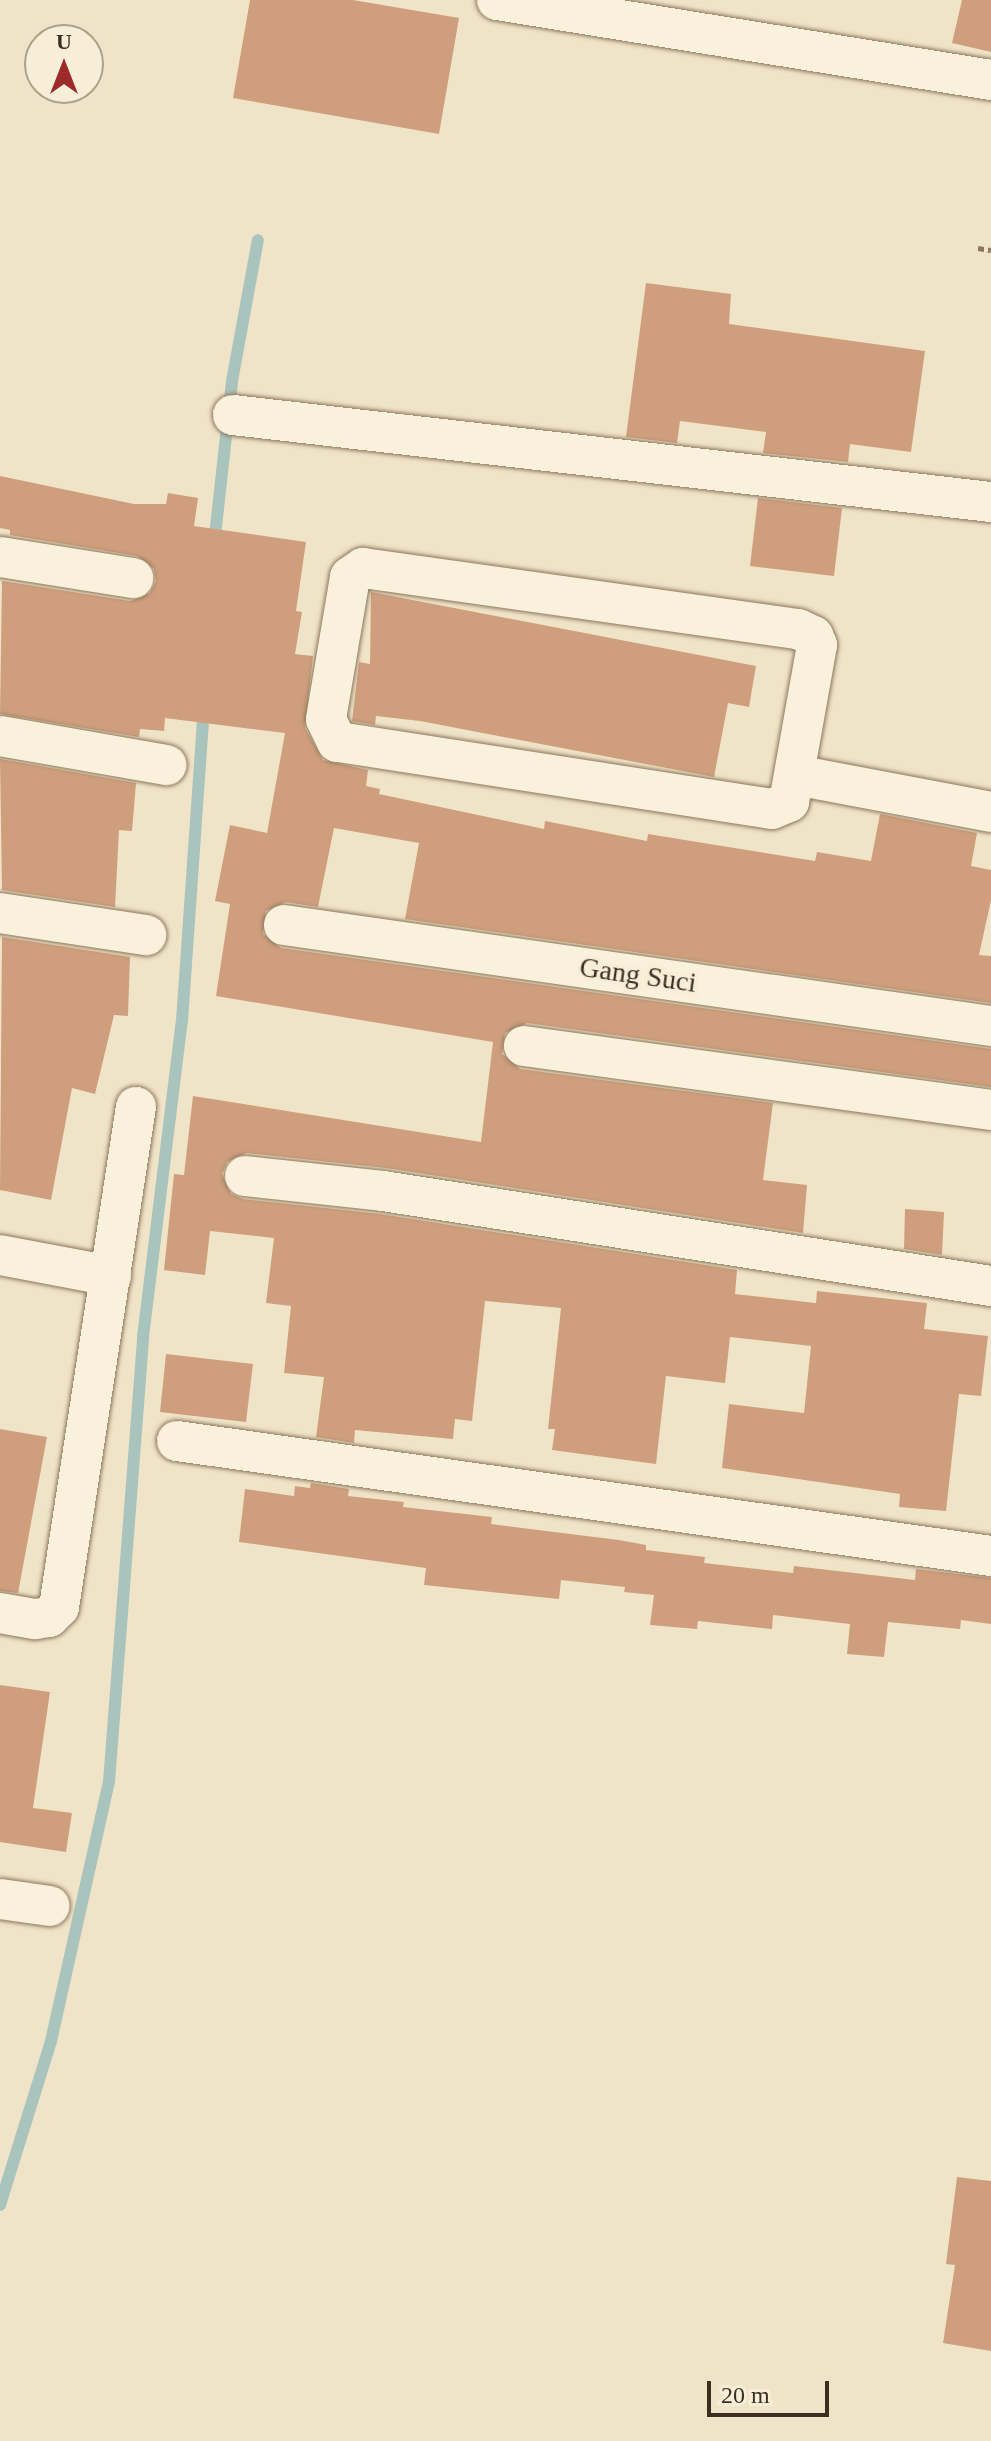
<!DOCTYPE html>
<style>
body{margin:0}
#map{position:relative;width:991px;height:2441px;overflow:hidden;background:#f0e4c8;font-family:"Times New Roman",serif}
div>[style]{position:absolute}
.stream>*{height:12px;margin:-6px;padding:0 6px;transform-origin:6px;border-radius:6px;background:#a9c4bc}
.building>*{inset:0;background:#cf9f7d}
.path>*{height:5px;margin-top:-2.5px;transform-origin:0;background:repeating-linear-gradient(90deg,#8d765c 0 6px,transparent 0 10px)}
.roads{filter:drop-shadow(0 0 2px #8d765c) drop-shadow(0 0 2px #8d765c)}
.street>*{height:40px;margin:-20px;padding:0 20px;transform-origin:20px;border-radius:20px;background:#faf1dc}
span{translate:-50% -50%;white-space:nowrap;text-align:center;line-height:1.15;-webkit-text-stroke:8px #f7eed8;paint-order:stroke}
.street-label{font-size:28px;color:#3d2e20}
.north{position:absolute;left:24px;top:24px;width:80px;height:80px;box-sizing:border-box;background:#f7eed8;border:2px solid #ada18e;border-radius:50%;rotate:0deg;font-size:22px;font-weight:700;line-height:32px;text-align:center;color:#3d2e20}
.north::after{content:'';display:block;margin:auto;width:28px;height:36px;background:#9e2a2b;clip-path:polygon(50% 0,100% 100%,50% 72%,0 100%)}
.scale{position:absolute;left:707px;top:2381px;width:122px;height:36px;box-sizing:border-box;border:4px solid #3d2e20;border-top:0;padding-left:10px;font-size:24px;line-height:28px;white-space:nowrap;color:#3d2e20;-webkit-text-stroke:6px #f7eed8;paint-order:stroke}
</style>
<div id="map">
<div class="stream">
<div style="left:214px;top:545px;width:165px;rotate:-83.7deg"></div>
<div style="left:232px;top:381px;width:143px;rotate:-79.6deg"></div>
<div style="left:0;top:2205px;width:172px;rotate:-72.7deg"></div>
<div style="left:51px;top:2041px;width:265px;rotate:-77.4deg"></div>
<div style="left:109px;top:1782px;width:446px;rotate:-85.6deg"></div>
<div style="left:143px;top:1337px;width:318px;rotate:-83deg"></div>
<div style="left:182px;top:1021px;width:315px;rotate:-86deg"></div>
</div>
<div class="building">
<div style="clip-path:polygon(250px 0,353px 0,459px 18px,439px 134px,233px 98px)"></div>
<div style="clip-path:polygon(962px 0,991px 0,991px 52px,952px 43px)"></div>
<div style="clip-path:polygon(646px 283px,731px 294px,729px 324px,925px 351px,911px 452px,850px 444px,848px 462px,763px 453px,766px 432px,680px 421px,677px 443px,626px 437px)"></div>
<div style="clip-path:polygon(0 476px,134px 504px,166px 504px,168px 493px,198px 498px,194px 526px,306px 542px,296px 611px,302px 612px,295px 654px,313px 656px,305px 728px,323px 760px,368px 770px,366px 786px,380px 789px,379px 794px,544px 829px,545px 821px,647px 841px,648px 834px,815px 861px,817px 852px,871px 861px,880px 814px,977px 833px,971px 866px,991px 870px,991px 900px,979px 955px,991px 956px,991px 1003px,405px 919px,419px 843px,334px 828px,318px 907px,286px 902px,266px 911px,263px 934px,281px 948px,991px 1049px,991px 1087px,527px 1023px,505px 1033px,502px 1054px,520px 1069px,773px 1103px,763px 1180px,807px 1185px,803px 1233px,386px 1168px,247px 1153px,227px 1162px,222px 1174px,231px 1194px,243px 1199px,380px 1214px,737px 1270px,735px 1294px,816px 1303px,817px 1291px,927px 1303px,924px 1329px,988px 1336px,981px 1396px,959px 1394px,946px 1511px,899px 1507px,900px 1494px,722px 1468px,729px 1404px,804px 1413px,811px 1346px,730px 1337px,725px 1383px,666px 1376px,656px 1464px,552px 1450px,555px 1429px,548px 1429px,561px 1308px,485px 1301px,472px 1421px,455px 1419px,453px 1439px,355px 1430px,354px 1443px,316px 1437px,324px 1377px,284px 1373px,291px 1306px,266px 1303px,274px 1238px,210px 1231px,205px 1275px,164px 1270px,174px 1174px,184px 1175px,193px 1096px,481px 1142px,493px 1042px,216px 996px,230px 904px,215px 901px,230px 825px,267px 833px,285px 733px,165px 718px,164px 731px,140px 729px,139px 737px,0 714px,2px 581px,130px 601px,150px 593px,156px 581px,154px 569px,137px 556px,10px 535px,10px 530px,0 528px)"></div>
<div style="clip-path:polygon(758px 498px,842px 508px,834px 576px,750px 566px)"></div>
<div style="clip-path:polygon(371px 592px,756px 666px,749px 707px,728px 703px,714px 777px,420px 721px,376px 716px,375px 725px,352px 721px,359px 662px,370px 664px)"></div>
<div style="clip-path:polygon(0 759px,136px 783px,132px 831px,119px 830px,115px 907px,2px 890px)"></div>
<div style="clip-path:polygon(2px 937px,130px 957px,128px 1016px,114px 1015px,95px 1094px,72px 1088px,51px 1200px,0 1190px)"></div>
<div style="clip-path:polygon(905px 1209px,944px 1212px,942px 1255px,904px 1249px)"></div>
<div style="clip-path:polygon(166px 1354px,253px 1364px,246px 1422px,160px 1412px)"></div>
<div style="clip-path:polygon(0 1429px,47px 1437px,18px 1593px,0 1591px)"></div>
<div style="clip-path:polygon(311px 1483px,349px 1489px,348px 1496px,404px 1502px,403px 1507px,492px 1517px,491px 1524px,619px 1540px,646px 1545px,646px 1550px,705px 1557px,704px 1563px,793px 1573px,794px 1566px,915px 1580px,916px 1569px,991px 1578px,991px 1624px,961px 1620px,960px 1629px,888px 1622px,884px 1657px,847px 1654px,850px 1624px,773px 1615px,772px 1629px,698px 1621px,697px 1629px,650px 1625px,654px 1595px,624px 1592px,625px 1587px,561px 1580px,559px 1599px,424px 1585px,426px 1568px,239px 1542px,245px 1489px,294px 1496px,295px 1486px,310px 1488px)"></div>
<div style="clip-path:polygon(0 1685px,50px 1692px,33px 1808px,72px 1813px,66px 1852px,0 1842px)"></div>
<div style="clip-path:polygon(957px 2177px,991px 2181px,991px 2351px,943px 2343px,955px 2265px,946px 2264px)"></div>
</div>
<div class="path">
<div style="left:978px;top:248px;width:13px;rotate:9deg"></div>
</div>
<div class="roads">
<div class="street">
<div style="left:497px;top:0;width:500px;rotate:9.2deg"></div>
<div style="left:233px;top:415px;width:763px;rotate:6.55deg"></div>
<div style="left:0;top:557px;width:135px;rotate:9deg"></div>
<div style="left:363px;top:568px;width:439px;rotate:8deg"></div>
<div style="left:798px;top:629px;width:17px;rotate:25deg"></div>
<div style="left:813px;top:636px;width:10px;rotate:66deg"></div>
<div style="left:817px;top:645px;width:159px;rotate:100.1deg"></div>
<div style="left:789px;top:802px;width:18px;rotate:158deg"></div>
<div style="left:772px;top:809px;width:440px;rotate:-171.2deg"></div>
<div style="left:337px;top:742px;width:25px;rotate:-116deg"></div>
<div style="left:326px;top:719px;width:144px;rotate:-80.4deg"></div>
<div style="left:350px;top:577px;width:16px;rotate:-35deg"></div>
<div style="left:0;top:736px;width:169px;rotate:9.9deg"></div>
<div style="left:796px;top:775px;width:198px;rotate:10.7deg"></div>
<div style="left:0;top:913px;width:148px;rotate:8.6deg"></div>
<div style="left:284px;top:925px;width:714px;rotate:8.13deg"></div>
<div style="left:524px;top:1046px;width:471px;rotate:7.8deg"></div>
<div style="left:245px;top:1176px;width:139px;rotate:6.2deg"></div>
<div style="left:383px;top:1191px;width:615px;rotate:8.88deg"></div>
<div style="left:0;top:1255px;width:113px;rotate:10.7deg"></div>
<div style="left:177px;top:1441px;width:822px;rotate:8.04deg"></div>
<div style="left:0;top:1613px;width:36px;rotate:10deg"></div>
<div style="left:35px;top:1619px;width:14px;rotate:-8deg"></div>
<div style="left:49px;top:1617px;width:14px;rotate:-45deg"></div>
<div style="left:59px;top:1607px;width:506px;rotate:-81.25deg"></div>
<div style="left:0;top:1899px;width:50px;rotate:8deg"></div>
</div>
</div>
<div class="street-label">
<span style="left:638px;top:975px;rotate:8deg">Gang Suci</span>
</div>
<div class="north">U</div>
<div class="scale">20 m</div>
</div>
